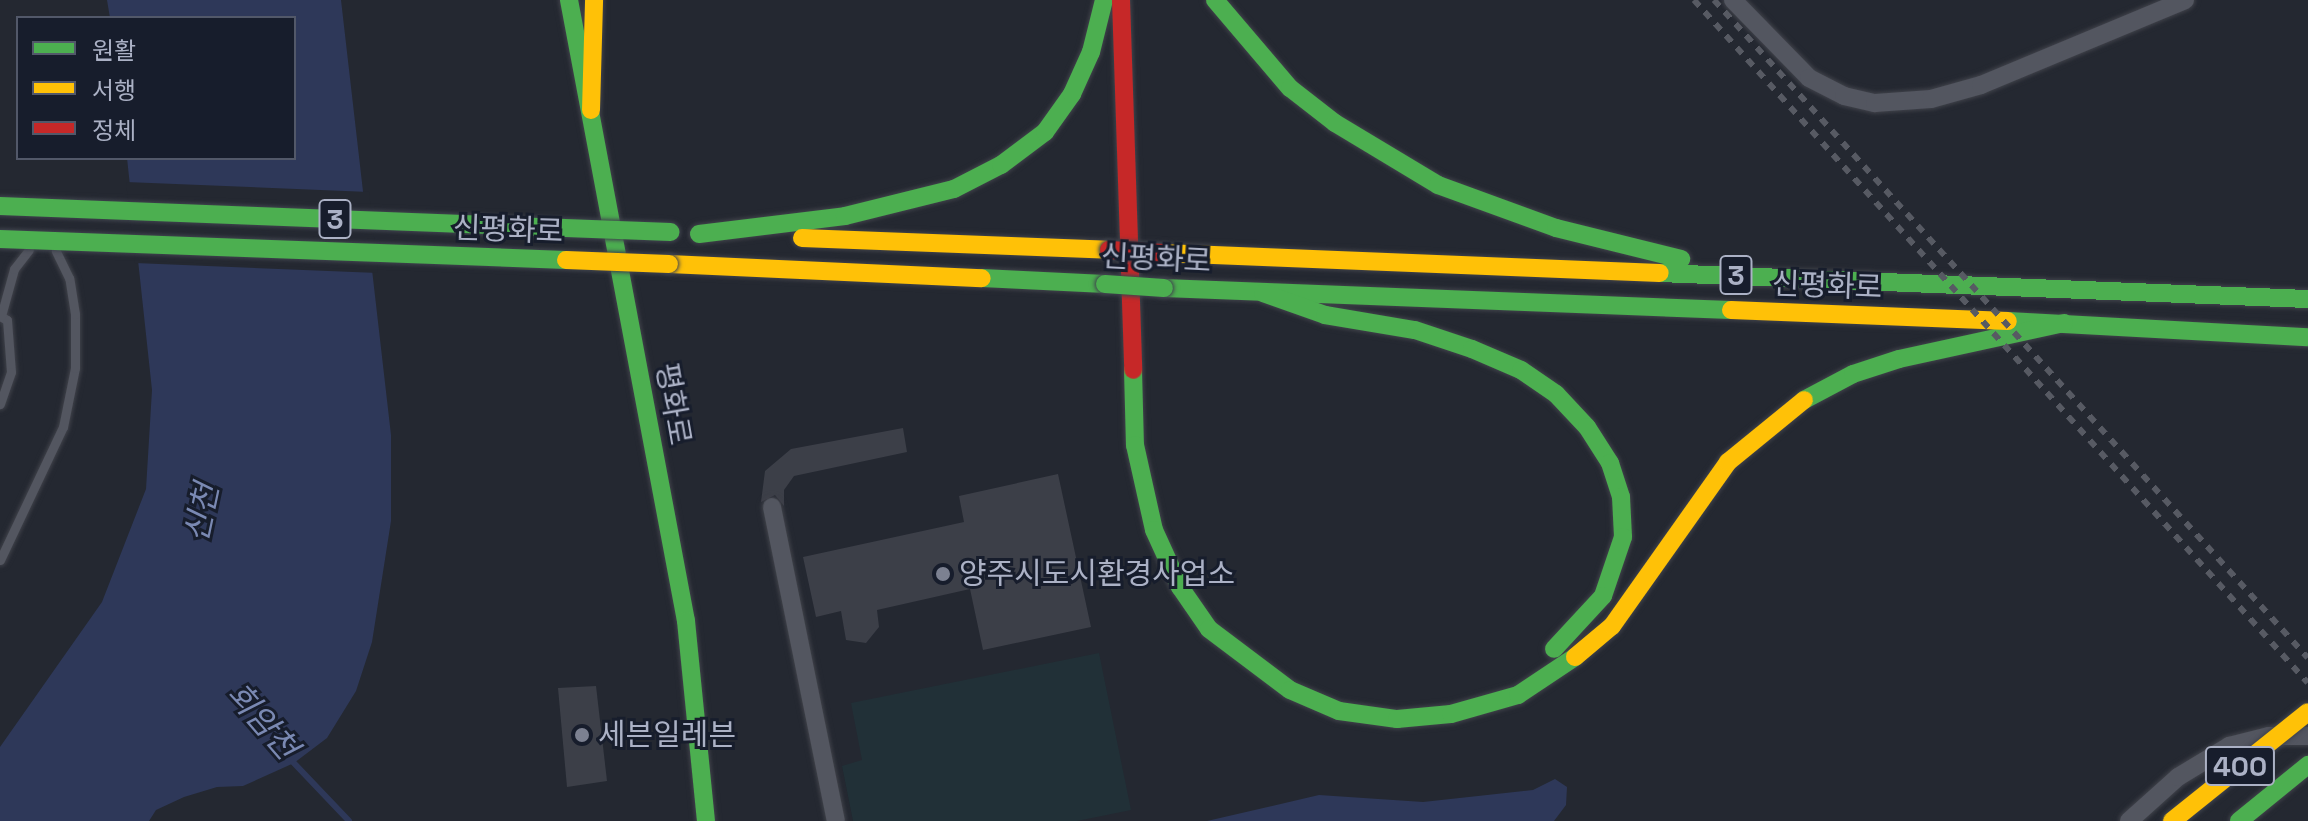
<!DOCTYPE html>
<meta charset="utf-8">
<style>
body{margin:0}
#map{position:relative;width:2308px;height:821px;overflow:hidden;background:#242831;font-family:"Space Grotesk","Noto Sans KR",sans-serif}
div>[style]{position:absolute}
.green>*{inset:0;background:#213037}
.water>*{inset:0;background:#2e3859}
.pier>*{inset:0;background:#242831}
.stream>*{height:6px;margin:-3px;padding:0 3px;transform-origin:3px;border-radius:3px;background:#2e3859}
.building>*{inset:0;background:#3c3f48}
.roads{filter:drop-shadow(0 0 2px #40424a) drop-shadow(0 0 2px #40424a)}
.lane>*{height:9px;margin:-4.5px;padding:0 4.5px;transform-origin:4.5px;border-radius:4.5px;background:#535660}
.street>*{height:18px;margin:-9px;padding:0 9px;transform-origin:9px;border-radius:9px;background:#535660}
.fast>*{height:18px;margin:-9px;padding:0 9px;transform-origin:9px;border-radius:9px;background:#4caf50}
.slow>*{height:18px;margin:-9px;padding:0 9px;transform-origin:9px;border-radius:9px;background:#ffc107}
.jam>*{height:18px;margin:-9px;padding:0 9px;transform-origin:9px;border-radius:9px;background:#c62828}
.rail>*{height:6px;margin-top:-3px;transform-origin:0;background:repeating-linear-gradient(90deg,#575a63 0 8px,transparent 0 16px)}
.bridges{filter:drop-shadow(0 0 2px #40444e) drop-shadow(0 0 2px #40444e)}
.fast-bridge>*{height:18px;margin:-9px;padding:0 9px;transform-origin:9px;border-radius:9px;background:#4caf50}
.slow-bridge>*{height:18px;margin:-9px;padding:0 9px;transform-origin:9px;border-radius:9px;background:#ffc107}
.jam-bridge>*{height:18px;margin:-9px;padding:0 9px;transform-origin:9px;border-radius:9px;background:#c62828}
.dots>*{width:22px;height:22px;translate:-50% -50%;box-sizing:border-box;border:4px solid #171d2c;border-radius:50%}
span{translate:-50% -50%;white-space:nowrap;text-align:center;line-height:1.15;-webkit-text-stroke:6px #171d2c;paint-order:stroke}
.shield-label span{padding:2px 6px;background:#171d2c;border:2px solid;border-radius:6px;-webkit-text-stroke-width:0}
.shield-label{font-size:28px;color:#abb1c5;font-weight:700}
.street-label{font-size:30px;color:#abb1c5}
.poi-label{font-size:30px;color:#abb1c5}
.left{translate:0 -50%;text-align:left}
.water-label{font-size:32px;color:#7a89b3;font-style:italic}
.legend{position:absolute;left:16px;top:16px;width:280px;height:144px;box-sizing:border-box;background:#171d2c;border:2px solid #525869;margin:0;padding:10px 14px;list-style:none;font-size:24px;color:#abb1c5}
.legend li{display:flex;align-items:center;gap:16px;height:40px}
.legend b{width:40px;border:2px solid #525869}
</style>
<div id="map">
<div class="green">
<div style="clip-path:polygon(1099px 653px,1131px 810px,1077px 821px,853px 821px,842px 766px,862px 760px,851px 703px)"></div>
</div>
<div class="water">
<div style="clip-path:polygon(107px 0,341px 0,391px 435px,391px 521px,372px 642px,356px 691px,327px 738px,294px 763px,243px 786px,217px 787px,184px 797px,156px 810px,149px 821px,0 821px,0 747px,102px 602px,146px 489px,152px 390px,127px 158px,294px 158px,294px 18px,110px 18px)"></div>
<div style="clip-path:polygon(1555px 779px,1567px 787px,1566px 805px,1554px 821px,1207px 821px,1319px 795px,1423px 802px,1533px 790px)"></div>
</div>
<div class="pier">
<div style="clip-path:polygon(126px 182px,369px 192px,378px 273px,135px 263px)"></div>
</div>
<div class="stream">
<div style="left:291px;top:760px;width:84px;rotate:46.4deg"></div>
</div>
<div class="building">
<div style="clip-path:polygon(903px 428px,907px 452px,794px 476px,784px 490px,784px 506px,775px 495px,761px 502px,765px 471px,791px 449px)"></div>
<div style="clip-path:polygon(1058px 474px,1091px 627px,983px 650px,970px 589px,877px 610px,879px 627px,866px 643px,846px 640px,841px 611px,816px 617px,803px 557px,964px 522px,959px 496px)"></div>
<div style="clip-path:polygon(596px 686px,607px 781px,567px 787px,558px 688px)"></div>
</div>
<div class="roads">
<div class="lane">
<div style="left:0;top:316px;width:8px;rotate:30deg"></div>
<div style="left:7px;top:320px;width:52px;rotate:85.6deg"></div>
<div style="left:11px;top:372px;width:34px;rotate:109deg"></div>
<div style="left:1px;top:316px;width:49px;rotate:-74.5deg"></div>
<div style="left:14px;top:269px;width:24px;rotate:-52deg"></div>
<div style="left:0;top:560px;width:147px;rotate:-64.7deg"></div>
<div style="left:63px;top:427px;width:60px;rotate:-78.5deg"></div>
<div style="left:75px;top:368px;width:54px;rotate:-90deg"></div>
<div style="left:75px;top:314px;width:36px;rotate:-99deg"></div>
<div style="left:69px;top:278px;width:30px;rotate:-116deg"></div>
</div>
<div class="street">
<div style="left:1733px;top:0;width:109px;rotate:45.7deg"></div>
<div style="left:1809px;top:78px;width:39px;rotate:27deg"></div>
<div style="left:1844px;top:96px;width:32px;rotate:13deg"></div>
<div style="left:1875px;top:103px;width:56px;rotate:-4.1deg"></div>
<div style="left:1931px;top:99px;width:52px;rotate:-15.6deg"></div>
<div style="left:1981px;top:85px;width:221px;rotate:-22.6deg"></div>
<div style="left:772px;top:507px;width:320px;rotate:78.5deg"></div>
<div style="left:2129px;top:821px;width:66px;rotate:-41.9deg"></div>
<div style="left:2178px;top:777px;width:60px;rotate:-31.3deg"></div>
<div style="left:2229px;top:746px;width:41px;rotate:-14deg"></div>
<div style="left:2269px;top:736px;width:39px"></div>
</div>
<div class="fast">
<div style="left:569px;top:0;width:632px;rotate:79.33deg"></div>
<div style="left:686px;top:621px;width:201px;rotate:84.3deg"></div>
<div style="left:1215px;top:0;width:116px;rotate:49.6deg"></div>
<div style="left:1290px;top:88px;width:57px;rotate:37.9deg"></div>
<div style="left:1335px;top:123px;width:120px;rotate:31deg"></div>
<div style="left:1438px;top:185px;width:126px;rotate:20deg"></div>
<div style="left:1556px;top:228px;width:129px;rotate:13.9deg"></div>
<div style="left:699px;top:234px;width:147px;rotate:-7deg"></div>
<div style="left:845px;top:216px;width:112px;rotate:-13.9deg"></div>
<div style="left:954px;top:189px;width:53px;rotate:-27.1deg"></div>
<div style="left:1001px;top:165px;width:55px;rotate:-36.9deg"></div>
<div style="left:1045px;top:132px;width:47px;rotate:-54.6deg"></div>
<div style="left:1072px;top:94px;width:46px;rotate:-65.7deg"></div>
<div style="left:1091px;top:52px;width:54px;rotate:-76deg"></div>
<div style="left:1660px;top:273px;width:649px;rotate:2.3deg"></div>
<div style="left:982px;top:278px;width:123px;rotate:2.8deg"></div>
<div style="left:1164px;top:288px;width:567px;rotate:2.22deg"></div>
<div style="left:1263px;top:293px;width:66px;rotate:19.5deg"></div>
<div style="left:1325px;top:315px;width:91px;rotate:9.5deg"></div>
<div style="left:1415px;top:330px;width:60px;rotate:18.4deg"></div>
<div style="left:1472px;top:349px;width:53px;rotate:23.2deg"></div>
<div style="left:1521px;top:370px;width:42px;rotate:34.4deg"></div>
<div style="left:1556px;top:394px;width:45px;rotate:46.8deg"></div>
<div style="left:1587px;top:427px;width:43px;rotate:57.4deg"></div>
<div style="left:1610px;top:463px;width:36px;rotate:72deg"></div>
<div style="left:1621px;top:497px;width:40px;rotate:87.1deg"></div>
<div style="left:1623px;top:537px;width:62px;rotate:108.7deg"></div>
<div style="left:1603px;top:596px;width:72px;rotate:132.8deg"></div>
<div style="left:2008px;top:321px;width:300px;rotate:3.1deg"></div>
<div style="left:1133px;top:370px;width:75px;rotate:88.5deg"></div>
<div style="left:1135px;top:445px;width:87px;rotate:77.4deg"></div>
<div style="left:1154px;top:530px;width:63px;rotate:65.5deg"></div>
<div style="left:1180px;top:587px;width:51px;rotate:55.4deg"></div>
<div style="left:1209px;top:629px;width:101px;rotate:37deg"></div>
<div style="left:1290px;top:690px;width:53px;rotate:23.2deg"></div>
<div style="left:1339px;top:711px;width:59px;rotate:7.9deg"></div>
<div style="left:1397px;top:719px;width:54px;rotate:-5.3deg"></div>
<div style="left:1451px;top:714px;width:70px;rotate:-15.8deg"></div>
<div style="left:1518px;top:695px;width:69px;rotate:-33.7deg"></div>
<div style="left:1804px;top:400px;width:55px;rotate:-28deg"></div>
<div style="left:1853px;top:374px;width:48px;rotate:-18.1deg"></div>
<div style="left:1899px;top:359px;width:169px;rotate:-12.3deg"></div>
<div style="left:2239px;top:821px;width:89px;rotate:-39.1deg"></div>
</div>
<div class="slow">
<div style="left:591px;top:110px;width:110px;rotate:-88.4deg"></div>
<div style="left:802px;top:238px;width:307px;rotate:2.2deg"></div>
<div style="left:1164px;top:253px;width:496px;rotate:2.3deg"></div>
<div style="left:669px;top:264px;width:313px;rotate:2.6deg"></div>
<div style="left:1731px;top:310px;width:277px;rotate:2.3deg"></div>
<div style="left:1575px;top:657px;width:48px;rotate:-40deg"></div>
<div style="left:1612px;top:626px;width:201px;rotate:-54.7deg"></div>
<div style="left:1728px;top:462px;width:98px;rotate:-39.2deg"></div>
</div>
<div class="jam">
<div style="left:1121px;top:0;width:370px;rotate:88.1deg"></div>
</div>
</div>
<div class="rail">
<div style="left:1694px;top:0;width:918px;rotate:48.05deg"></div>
<div style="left:1714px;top:0;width:886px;rotate:47.93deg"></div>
</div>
<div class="bridges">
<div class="fast-bridge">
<div style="left:0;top:206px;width:671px;rotate:2.22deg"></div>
<div style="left:0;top:239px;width:566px;rotate:2.12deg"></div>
<div style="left:1105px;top:284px;width:59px;rotate:3.9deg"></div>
</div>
<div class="slow-bridge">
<div style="left:566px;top:260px;width:103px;rotate:2.2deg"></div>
<div style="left:2172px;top:821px;width:174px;rotate:-38.7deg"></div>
</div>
<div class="jam-bridge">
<div style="left:1109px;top:250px;width:55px;rotate:3.1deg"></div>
</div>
</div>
<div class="dots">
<div style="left:943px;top:574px;background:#7c8191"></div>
<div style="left:582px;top:735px;background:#7c8191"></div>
</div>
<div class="shield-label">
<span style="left:335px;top:219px">3</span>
<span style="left:1736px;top:275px">3</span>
<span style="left:2240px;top:766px">400</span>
</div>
<div class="street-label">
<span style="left:508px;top:230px;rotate:2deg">신평화로</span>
<span style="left:1156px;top:259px;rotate:3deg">신평화로</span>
<span style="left:1827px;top:286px;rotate:2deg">신평화로</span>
<span style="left:673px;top:404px;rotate:80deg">평화로</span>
</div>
<div class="poi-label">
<span class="left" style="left:959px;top:574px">양주시도시환경사업소</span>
<span class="left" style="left:598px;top:735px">세븐일레븐</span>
</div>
<div class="water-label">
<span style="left:202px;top:513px;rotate:-78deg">신천</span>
<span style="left:262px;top:721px;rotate:49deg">회암천</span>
</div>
<ul class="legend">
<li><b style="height:10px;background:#4caf50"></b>원활</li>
<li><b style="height:10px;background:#ffc107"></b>서행</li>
<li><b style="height:10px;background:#c62828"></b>정체</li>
</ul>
</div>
